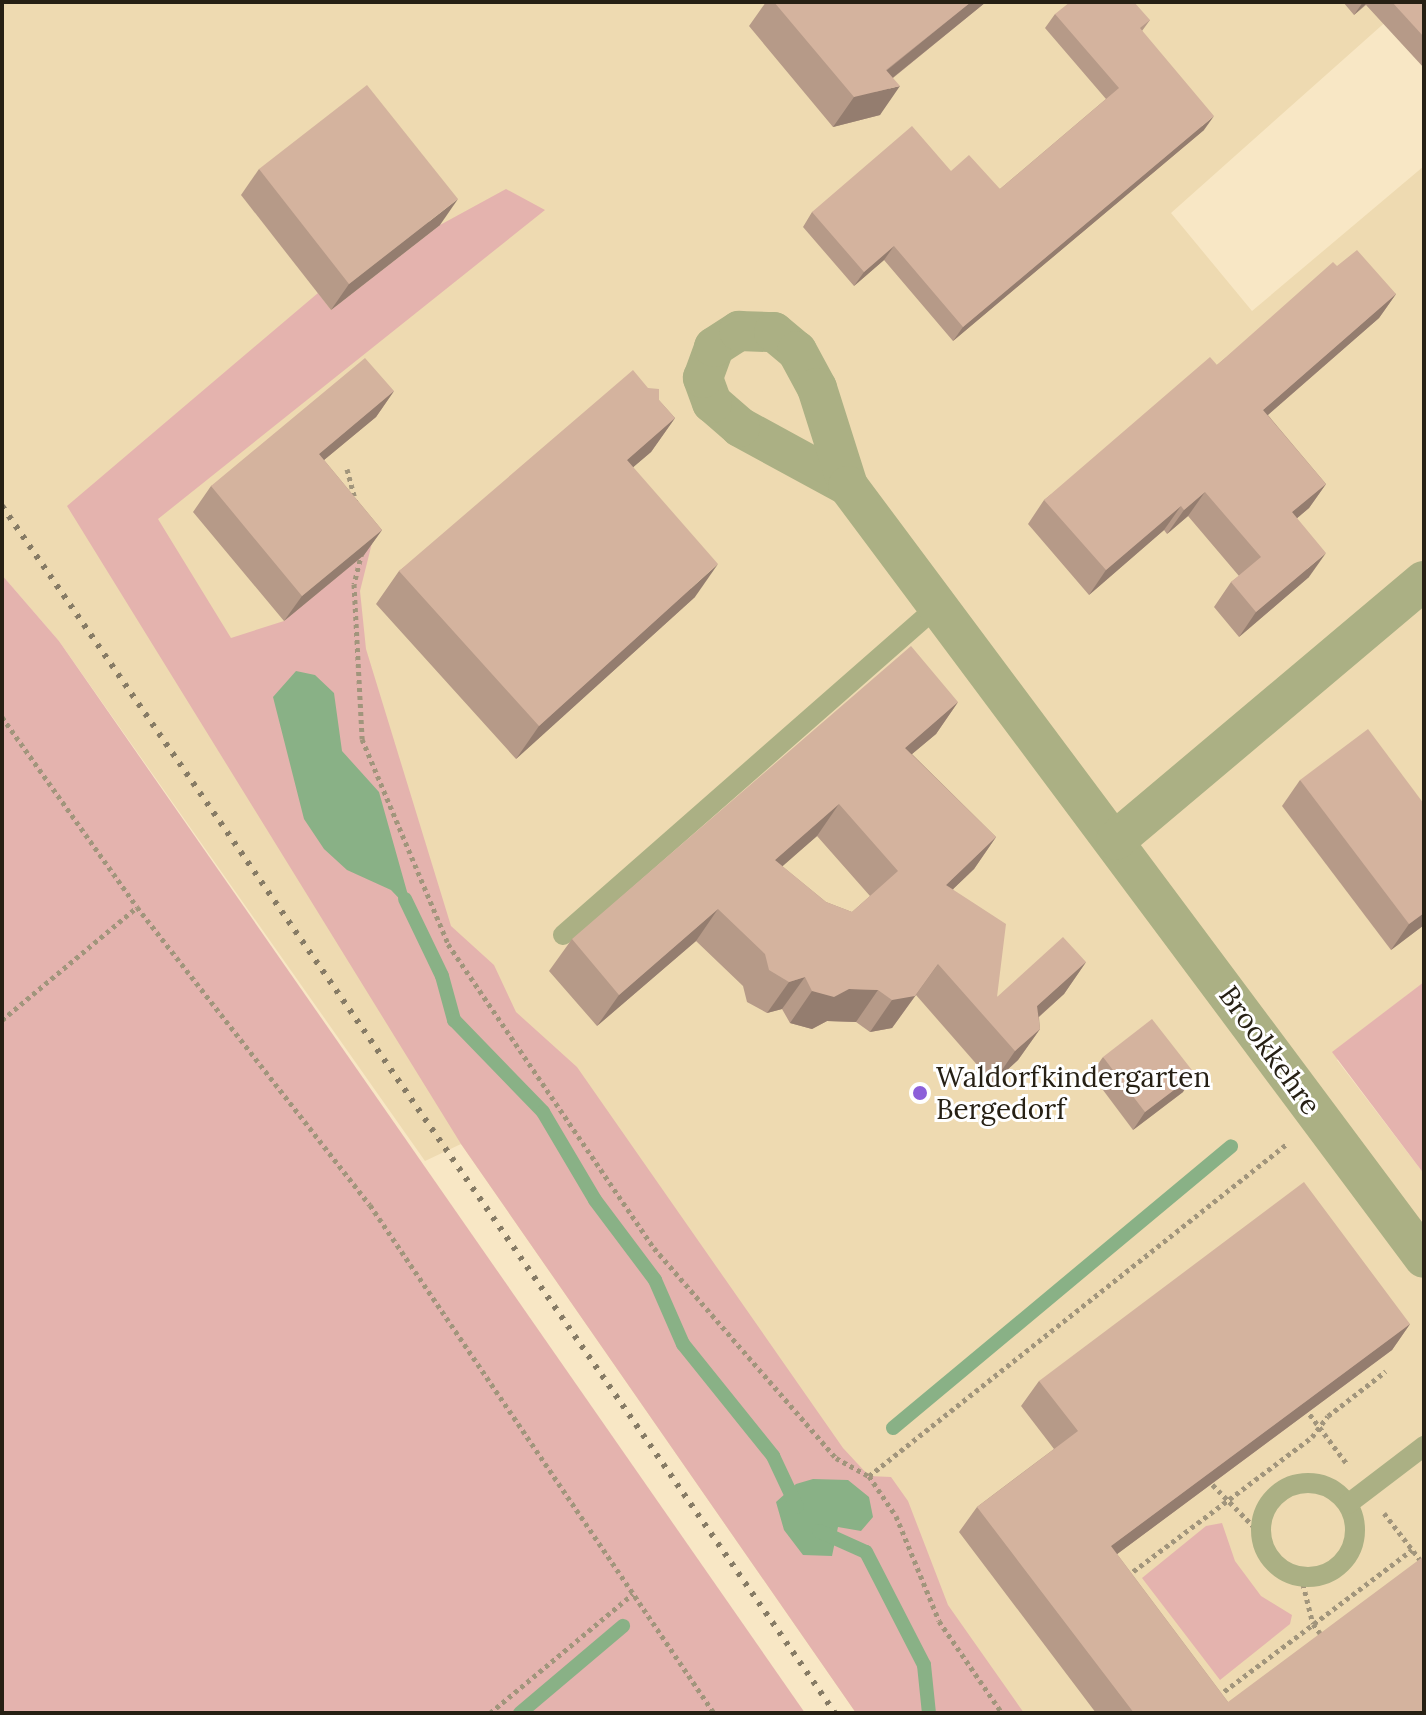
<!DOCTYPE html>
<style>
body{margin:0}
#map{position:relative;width:1426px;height:1715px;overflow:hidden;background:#f8e7c5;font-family:Lora,serif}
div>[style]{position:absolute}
.built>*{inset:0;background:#eedab1}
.green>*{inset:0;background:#e4b3ae}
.water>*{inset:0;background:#89b186}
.stream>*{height:14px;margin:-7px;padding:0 7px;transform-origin:7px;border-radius:7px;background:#89b186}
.path>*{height:5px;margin-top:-2.5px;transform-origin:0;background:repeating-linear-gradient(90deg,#a1957c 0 4px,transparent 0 8px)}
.lane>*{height:20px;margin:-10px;padding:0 10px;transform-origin:10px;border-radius:10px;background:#abb084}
.lane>.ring{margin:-10px;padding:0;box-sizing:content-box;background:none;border:20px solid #abb084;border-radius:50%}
.street>*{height:40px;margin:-20px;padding:0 20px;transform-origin:20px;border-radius:20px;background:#abb084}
.rail>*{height:6px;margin-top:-3px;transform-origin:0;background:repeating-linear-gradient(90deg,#867b65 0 4px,transparent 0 12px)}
.wall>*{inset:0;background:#b69a88}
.shaded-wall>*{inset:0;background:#947d6f}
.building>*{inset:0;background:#d4b39e}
.dots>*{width:22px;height:22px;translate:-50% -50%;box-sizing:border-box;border:4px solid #fff;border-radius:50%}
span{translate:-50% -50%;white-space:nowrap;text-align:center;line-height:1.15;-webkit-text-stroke:6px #fff;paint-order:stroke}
.street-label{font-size:28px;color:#262014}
.poi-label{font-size:28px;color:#262014}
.left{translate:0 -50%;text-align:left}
.frame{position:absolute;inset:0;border:4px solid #262014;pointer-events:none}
</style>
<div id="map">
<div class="built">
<div style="clip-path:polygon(2px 2px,1408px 2px,1171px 213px,1252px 311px,1424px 166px,1424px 990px,1337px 1060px,1424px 1174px,1424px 1713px,856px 1713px,461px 1144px,425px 1161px,59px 641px,2px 575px)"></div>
</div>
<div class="green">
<div style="clip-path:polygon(506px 189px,545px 210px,158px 519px,231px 638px,284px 621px,372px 543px,360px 591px,366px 649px,451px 926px,494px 965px,516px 1012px,577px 1067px,843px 1448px,869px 1476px,891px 1477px,908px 1501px,948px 1605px,1024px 1713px,856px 1713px,461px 1144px,67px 506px,318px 293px,331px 310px,440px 225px)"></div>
<div style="clip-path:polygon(2px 575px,59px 641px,805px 1713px,2px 1713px)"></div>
<div style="clip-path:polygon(1424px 982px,1424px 1174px,1332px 1052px)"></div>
<div style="clip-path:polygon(1222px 1523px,1235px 1561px,1261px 1596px,1292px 1615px,1290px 1624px,1220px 1680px,1142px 1578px,1206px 1526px)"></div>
</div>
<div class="water">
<div style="clip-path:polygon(296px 671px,315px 675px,334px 693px,342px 751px,379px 792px,413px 913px,391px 890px,347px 870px,324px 849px,304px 819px,273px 697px)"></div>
<div style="clip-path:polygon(813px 1479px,848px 1480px,869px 1497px,873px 1517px,861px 1531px,838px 1527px,832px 1556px,803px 1555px,784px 1530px,776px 1502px,796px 1484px)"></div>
</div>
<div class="stream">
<div style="left:405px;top:899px;width:85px;rotate:64.3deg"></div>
<div style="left:442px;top:976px;width:46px;rotate:74.7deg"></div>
<div style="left:454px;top:1020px;width:128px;rotate:45.9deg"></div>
<div style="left:543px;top:1112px;width:102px;rotate:59.4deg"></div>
<div style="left:595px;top:1200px;width:100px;rotate:53.1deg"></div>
<div style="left:655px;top:1280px;width:70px;rotate:66.4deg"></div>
<div style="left:683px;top:1344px;width:144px;rotate:51.2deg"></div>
<div style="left:773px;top:1456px;width:56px;rotate:64.8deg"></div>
<div style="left:893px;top:1428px;width:440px;rotate:-39.8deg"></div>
<div style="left:819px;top:1531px;width:51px;rotate:24.1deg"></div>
<div style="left:866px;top:1552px;width:127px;rotate:62.8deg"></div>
<div style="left:924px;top:1665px;width:48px;rotate:84.1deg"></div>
<div style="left:520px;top:1713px;width:135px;rotate:-40.2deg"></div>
</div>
<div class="path">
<div style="left:347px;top:469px;width:35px;rotate:75deg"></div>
<div style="left:362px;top:552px;width:33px;rotate:104deg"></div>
<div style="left:354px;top:584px;width:155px;rotate:87deg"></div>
<div style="left:362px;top:739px;width:222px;rotate:67.2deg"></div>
<div style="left:448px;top:944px;width:367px;rotate:55.9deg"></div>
<div style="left:654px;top:1248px;width:278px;rotate:49.1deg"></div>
<div style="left:836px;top:1458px;width:38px;rotate:29deg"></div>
<div style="left:869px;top:1476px;width:48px;rotate:56deg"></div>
<div style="left:896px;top:1516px;width:113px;rotate:67.7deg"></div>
<div style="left:939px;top:1621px;width:112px;rotate:55.6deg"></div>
<div style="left:2px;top:717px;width:233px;rotate:54.6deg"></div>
<div style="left:137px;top:907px;width:378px;rotate:52deg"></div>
<div style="left:370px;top:1205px;width:614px;rotate:55.9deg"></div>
<div style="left:2px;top:1020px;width:176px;rotate:-39.9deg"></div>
<div style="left:1305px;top:1408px;width:70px;rotate:53.1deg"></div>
<div style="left:869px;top:1476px;width:535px;rotate:-38.48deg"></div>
<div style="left:1207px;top:1479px;width:77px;rotate:45.5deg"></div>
<div style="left:1384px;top:1513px;width:66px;rotate:52.4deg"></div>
<div style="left:1127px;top:1576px;width:231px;rotate:-36.9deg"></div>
<div style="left:1312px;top:1437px;width:26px;rotate:-53deg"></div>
<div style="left:1328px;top:1416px;width:73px;rotate:-37.8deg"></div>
<div style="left:1301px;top:1576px;width:49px;rotate:76deg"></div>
<div style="left:1313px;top:1624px;width:18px;rotate:52deg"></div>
<div style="left:1218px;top:1696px;width:243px;rotate:-37deg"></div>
<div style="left:490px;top:1713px;width:186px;rotate:-39.8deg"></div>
</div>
<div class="lane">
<div style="left:563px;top:935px;width:500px;rotate:-41.27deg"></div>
<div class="ring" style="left:1261px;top:1483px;width:74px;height:74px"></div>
<div style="left:1348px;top:1504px;width:96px;rotate:-37.3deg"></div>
</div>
<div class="street">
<div style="left:848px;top:486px;width:123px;rotate:-151.4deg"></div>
<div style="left:740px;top:427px;width:37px;rotate:-139deg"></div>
<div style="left:712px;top:403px;width:27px;rotate:-110deg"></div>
<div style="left:703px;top:378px;width:33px;rotate:-70deg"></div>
<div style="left:714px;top:347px;width:30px;rotate:-33deg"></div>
<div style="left:739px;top:331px;width:35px;rotate:2deg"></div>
<div style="left:774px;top:332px;width:30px;rotate:40deg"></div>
<div style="left:797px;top:351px;width:42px;rotate:61.6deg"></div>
<div style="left:817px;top:388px;width:103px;rotate:72.4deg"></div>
<div style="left:848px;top:486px;width:963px;rotate:53.27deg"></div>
<div style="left:1116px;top:840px;width:402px;rotate:-40.1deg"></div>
</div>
<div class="rail">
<div style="left:2px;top:506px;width:1467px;rotate:55.39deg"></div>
</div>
<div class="wall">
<div style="clip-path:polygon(766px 2px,986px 2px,893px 78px,880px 115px,833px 127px,749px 26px)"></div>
<div style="clip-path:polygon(1343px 2px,1424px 2px,1424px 68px,1366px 5px,1354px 15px)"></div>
<div style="clip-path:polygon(1055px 14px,1150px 20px,1142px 31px,1204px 130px,953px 341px,884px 260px,854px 286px,803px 227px,812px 212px,951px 171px,1000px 189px,1106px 99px,1045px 28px)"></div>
<div style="clip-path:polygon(259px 169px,440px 225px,331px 310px,241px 195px)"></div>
<div style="clip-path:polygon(1337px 266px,1396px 294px,1379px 318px,1268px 415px,1326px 484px,1309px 508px,1297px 518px,1309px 577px,1239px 637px,1214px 607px,1231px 582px,1239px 576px,1188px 516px,1167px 534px,1164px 530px,1089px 595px,1028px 524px,1044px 500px,1217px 365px)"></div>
<div style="clip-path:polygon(648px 388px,675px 418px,651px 452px,633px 467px,695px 597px,516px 759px,376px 604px,399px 571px)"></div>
<div style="clip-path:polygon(394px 391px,376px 417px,324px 460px,382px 530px,364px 555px,284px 621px,193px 512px,211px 486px)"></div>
<div style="clip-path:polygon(evenodd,958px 702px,936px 734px,912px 754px,996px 837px,974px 869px,953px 889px,997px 997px,1086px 962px,1064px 994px,1039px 1017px,1040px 1029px,1018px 1060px,993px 1083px,916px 995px,892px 1028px,870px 1032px,856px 1022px,827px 1021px,812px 1029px,790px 1023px,782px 1009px,767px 1013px,747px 1002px,743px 986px,696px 941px,597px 1026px,549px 971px,572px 939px,958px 702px,817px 836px,870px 896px,852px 912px,826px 902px,782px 866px,817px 836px)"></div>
<div style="clip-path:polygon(1300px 780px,1424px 804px,1424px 925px,1391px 950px,1282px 806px)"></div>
<div style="clip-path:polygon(1103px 1057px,1183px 1092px,1133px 1130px,1091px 1074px)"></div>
<div style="clip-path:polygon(1410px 1324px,1392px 1350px,1117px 1554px,1228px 1702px,1424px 1713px,1096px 1713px,959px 1532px,977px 1507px,1054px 1449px,1021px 1406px,1039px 1381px)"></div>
</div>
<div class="shaded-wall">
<div style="clip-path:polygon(971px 2px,986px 2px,875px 92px,900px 86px,880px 115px,833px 127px,854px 97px)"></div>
<div style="clip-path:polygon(1363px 2px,1368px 2px,1354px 15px)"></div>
<div style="clip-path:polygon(1214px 116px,1204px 130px,953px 341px,963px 327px)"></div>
<div style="clip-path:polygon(458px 199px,440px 225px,331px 310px,349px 284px)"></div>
<div style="clip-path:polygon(894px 246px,884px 260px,854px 286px,864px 272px)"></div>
<div style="clip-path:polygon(1396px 294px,1379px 318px,1246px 434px,1263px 410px)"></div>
<div style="clip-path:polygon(394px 391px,376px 417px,301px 479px,319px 454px)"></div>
<div style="clip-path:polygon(675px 418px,651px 452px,603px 493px,627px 460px)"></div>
<div style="clip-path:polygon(1326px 484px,1309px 508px,1275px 537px,1292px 512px)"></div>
<div style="clip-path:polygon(1205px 492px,1188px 516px,1167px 534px,1184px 510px)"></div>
<div style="clip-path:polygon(1181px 506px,1164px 530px,1089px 595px,1106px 570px)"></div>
<div style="clip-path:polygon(382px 530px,364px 555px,284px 621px,302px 596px)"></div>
<div style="clip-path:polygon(1326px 553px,1309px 577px,1239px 637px,1256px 612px)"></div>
<div style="clip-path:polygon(718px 564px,695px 597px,516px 759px,539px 726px)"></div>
<div style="clip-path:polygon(958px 702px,936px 734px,882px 779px,905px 748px)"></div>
<div style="clip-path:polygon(839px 804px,817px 836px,753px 892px,775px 860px)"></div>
<div style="clip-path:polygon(996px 837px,974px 869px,924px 917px,946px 885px)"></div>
<div style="clip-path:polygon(718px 909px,696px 941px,597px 1026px,619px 995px)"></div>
<div style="clip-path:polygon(1424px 913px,1424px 925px,1391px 950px,1409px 924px)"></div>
<div style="clip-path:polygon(1086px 962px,1064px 994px,1015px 1038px,1037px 1006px)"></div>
<div style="clip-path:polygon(938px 964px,892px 1028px,870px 1032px,892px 1000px)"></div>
<div style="clip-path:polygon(805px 977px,782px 1009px,767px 1013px,789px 982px)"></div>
<div style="clip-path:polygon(849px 989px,878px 990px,856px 1022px,827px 1021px,812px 1029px,790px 1023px,812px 991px)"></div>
<div style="clip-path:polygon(1040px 1029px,1018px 1060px,993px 1083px,1015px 1051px)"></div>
<div style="clip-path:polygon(1195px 1074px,1183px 1092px,1133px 1130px,1145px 1112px)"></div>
<div style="clip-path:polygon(1410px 1324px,1392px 1350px,1093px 1572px,1111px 1546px)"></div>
</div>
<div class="building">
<div style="clip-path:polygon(774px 2px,971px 2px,886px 70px,900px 86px,854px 97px)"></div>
<div style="clip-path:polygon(1070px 2px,1134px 2px,1150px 20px,1140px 28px,1214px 116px,963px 327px,894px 246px,864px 272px,812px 212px,912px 126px,951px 171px,969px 155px,1000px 189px,1119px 88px,1055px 14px)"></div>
<div style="clip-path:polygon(1392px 2px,1424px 2px,1424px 37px)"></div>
<div style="clip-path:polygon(367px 85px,458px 199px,349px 284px,259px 169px)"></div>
<div style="clip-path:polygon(1357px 250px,1396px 294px,1263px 410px,1326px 484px,1292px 512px,1326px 553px,1256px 612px,1231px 582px,1261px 557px,1205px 492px,1184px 510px,1181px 506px,1106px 570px,1044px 500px,1210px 357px,1217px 365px,1333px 262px,1337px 266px)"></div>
<div style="clip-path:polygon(365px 358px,394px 391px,319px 454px,382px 530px,302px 596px,211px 486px)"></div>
<div style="clip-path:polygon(633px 370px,648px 388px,659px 389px,659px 400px,675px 418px,627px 460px,718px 564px,539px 726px,399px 571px)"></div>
<div style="clip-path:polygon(evenodd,911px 646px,958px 702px,905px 748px,996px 837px,946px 885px,1006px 924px,997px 997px,1063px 937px,1086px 962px,1037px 1006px,1040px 1029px,1015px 1051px,938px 964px,915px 996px,892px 1000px,878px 990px,849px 989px,834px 997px,812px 991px,805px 977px,789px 982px,769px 970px,765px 954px,718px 909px,619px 995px,572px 939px,911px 646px,839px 804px,898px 871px,852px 912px,826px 902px,775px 860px,839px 804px)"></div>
<div style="clip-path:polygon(1368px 729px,1424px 804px,1424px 913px,1409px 924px,1300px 780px)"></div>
<div style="clip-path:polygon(1152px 1019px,1195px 1074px,1145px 1112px,1103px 1057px)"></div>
<div style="clip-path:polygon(1304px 1182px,1410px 1324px,1111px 1546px,1228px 1702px,1424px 1556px,1424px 1713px,1134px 1713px,977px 1507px,1078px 1431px,1039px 1381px)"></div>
</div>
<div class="dots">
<div style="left:920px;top:1093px;background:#8c5fd9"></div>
</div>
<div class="street-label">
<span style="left:1270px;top:1050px;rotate:54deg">Brookkehre</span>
</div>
<div class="poi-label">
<span class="left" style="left:936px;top:1093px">Waldorfkindergarten<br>Bergedorf</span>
</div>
<div class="frame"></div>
</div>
